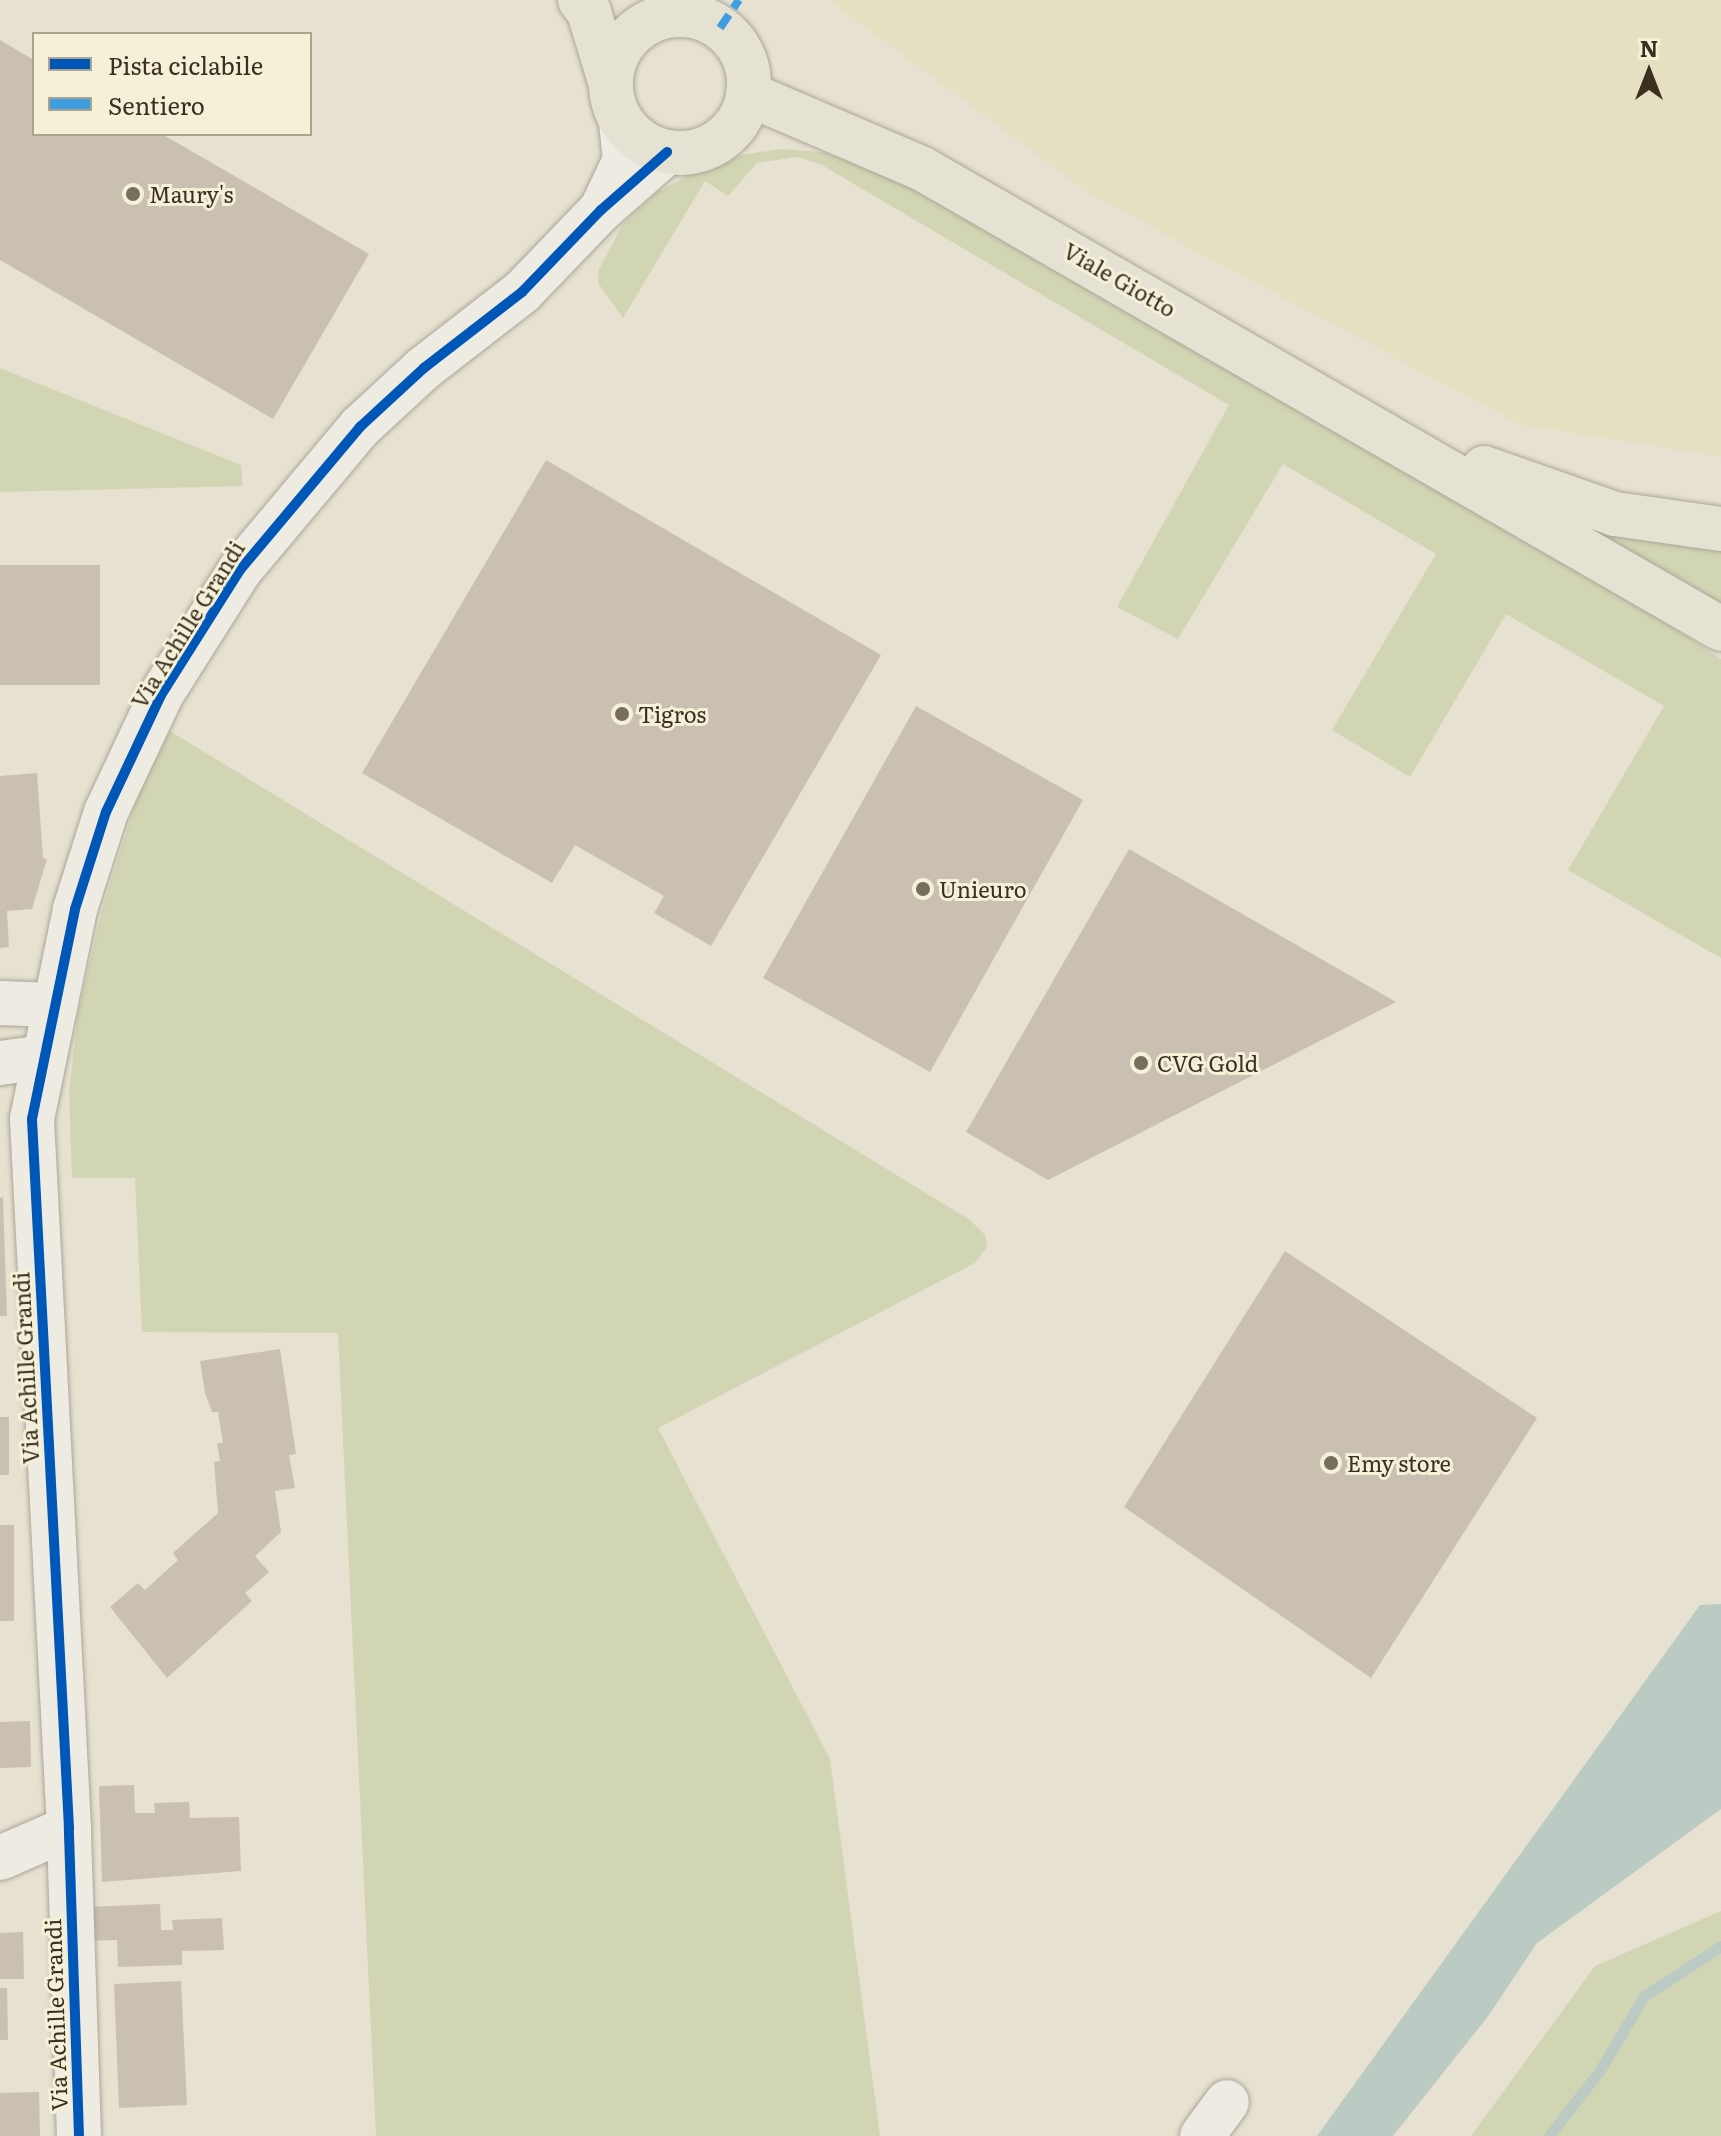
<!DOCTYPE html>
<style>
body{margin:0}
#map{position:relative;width:1721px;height:2136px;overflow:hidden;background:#e6e1d0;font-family:Literata,serif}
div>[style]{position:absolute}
.farmland>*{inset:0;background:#e5e0c2}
.green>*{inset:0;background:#d2d5b3}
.water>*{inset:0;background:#bbcbc3}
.stream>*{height:11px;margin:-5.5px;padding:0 5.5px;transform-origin:5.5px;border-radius:5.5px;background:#bbcbc3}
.building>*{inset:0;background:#c9c0b1}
.roads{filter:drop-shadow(0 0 2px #aba699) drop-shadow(0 0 2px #aba699)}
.minor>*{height:44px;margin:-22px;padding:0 22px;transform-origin:22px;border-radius:22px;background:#eeebe2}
.major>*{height:44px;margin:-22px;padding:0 22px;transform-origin:22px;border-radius:22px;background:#e5e2d4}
.major>.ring{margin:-22px;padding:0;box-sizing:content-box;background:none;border:44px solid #e5e2d4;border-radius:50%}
.quiet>*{height:8px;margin-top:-4px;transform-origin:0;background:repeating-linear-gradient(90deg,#3f9de0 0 16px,transparent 0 24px)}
.cycleway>*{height:10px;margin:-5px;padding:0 5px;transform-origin:5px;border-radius:5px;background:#0057b8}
.dots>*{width:22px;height:22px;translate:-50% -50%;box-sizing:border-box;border:4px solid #f5f0d8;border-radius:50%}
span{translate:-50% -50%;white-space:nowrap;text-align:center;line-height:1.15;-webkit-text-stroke:6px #f5f0d8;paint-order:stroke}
.poi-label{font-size:22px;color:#3b3020}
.left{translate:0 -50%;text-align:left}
.street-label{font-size:22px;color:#3b3020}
.legend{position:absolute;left:32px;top:32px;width:280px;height:104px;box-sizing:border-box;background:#f5f0d8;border:2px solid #aba38e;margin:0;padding:10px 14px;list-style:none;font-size:24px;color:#3b3020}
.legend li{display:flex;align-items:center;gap:16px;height:40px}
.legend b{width:40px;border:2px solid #aba38e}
.north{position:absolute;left:1609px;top:32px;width:80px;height:80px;-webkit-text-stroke:6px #f5f0d8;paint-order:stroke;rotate:0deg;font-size:22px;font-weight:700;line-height:32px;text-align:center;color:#3b3020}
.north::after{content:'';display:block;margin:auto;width:28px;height:36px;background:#3b3020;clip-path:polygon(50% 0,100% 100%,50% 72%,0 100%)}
</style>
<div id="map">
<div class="farmland">
<div style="clip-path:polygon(829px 0,1721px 0,1721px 457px,1519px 424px,1088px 193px)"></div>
</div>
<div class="green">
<div style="clip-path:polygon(781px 149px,821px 152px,878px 167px,1462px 488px,1721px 659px,1721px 958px,1568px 870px,1664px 706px,1506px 614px,1410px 777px,1332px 730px,1436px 554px,1283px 464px,1178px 639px,1117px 607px,1229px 405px,820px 164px,797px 157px,757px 163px,728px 196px,705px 181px,623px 318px,598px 283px,599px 269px,623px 224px,657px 192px,691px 174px,742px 155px)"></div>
<div style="clip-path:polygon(0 368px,241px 465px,243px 486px,0 492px)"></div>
<div style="clip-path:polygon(1593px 525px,1721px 547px,1721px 611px,1587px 539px)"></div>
<div style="clip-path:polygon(170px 731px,970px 1220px,985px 1235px,987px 1247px,975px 1263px,658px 1428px,830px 1759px,880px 2136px,376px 2136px,338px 1333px,142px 1332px,135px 1178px,72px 1178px,69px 1092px,78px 1013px,102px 910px,137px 798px)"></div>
<div style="clip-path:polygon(1721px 1911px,1721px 2136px,1471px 2136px,1595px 1966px)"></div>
</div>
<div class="water">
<div style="clip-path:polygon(1721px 1604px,1721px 1809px,1537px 1943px,1489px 2015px,1393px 2136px,1317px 2136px,1700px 1605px)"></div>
</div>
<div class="stream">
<div style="left:1549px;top:2136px;width:83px;rotate:-52.3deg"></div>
<div style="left:1600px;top:2070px;width:86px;rotate:-59.3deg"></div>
<div style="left:1644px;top:1996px;width:92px;rotate:-33deg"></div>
</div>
<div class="building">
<div style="clip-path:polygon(0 40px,34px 60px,34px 134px,162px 134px,369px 254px,273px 419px,0 260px)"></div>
<div style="clip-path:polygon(546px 460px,881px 655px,711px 946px,654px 913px,664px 896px,575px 845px,552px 883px,362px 773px)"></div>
<div style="clip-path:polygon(0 565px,100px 565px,100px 685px,0 685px)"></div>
<div style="clip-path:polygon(916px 706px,1083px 800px,930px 1072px,763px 978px)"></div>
<div style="clip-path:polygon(37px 773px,43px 858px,47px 859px,32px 909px,7px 911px,9px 947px,0 948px,0 776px)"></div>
<div style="clip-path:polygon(1129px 849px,1396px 1002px,1048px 1180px,966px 1132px)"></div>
<div style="clip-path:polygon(3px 1197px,7px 1316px,0 1316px,0 1198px)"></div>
<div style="clip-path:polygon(1285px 1251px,1537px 1418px,1371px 1678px,1124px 1507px)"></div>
<div style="clip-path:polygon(280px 1349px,296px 1454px,289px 1455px,295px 1488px,275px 1491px,281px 1532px,255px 1556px,269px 1572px,245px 1593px,252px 1601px,167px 1678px,110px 1607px,138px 1583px,145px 1590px,178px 1560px,173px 1553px,218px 1513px,214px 1462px,220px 1461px,217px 1443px,223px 1443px,218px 1412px,212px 1412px,205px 1393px,200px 1361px)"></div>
<div style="clip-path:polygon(0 1417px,9px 1417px,9px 1475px,0 1475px)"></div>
<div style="clip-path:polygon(0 1525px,14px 1525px,14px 1621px,0 1621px)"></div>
<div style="clip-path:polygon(30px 1721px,31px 1767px,0 1768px,0 1722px)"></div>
<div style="clip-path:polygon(134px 1785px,135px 1813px,155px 1813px,154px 1803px,189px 1802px,190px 1818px,239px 1817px,241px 1871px,102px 1882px,99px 1786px)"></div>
<div style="clip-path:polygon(160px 1904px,161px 1930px,173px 1930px,172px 1920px,222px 1918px,224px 1950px,182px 1951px,182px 1965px,118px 1967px,117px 1940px,88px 1941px,86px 1907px)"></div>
<div style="clip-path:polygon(23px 1932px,24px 1979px,0 1979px,0 1933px)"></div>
<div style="clip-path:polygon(181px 1981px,187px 2105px,119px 2108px,114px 1984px)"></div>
<div style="clip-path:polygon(0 1988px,7px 1988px,8px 2040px,0 2040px)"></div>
<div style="clip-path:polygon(39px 2092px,40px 2136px,0 2136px,0 2093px)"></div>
</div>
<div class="roads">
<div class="minor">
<div style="left:604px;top:204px;width:49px;rotate:-64.5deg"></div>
<div style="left:625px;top:160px;width:39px;rotate:-96deg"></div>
<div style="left:0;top:1003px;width:52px;rotate:2.2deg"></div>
<div style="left:0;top:1063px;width:45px;rotate:-7.6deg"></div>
<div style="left:0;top:1858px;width:75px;rotate:-23.5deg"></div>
<div style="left:79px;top:2136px;width:308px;rotate:-91.9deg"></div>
<div style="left:69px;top:1828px;width:710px;rotate:-92.99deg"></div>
<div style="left:32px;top:1119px;width:214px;rotate:-78.4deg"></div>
<div style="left:75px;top:909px;width:102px;rotate:-72.3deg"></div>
<div style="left:106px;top:812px;width:129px;rotate:-64.8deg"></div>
<div style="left:161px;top:695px;width:148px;rotate:-57.7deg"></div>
<div style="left:240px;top:570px;width:187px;rotate:-50deg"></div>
<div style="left:360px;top:427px;width:87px;rotate:-42.7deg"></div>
<div style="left:424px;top:368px;width:124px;rotate:-37.8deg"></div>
<div style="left:522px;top:292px;width:114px;rotate:-46.1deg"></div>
<div style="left:601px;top:210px;width:88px;rotate:-41.3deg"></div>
<div style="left:1202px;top:2136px;width:42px;rotate:-53.7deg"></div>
</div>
<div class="major">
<div style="left:580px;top:0;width:15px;rotate:53deg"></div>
<div style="left:589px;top:12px;width:72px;rotate:73.1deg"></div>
<div class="ring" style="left:611px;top:15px;width:94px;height:94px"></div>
<div style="left:748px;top:94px;width:188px;rotate:23.2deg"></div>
<div style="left:921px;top:168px;width:923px;rotate:29.95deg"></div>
<div style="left:1484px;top:468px;width:139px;rotate:19.3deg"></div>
<div style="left:1615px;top:514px;width:107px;rotate:8.1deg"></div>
</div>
</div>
<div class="quiet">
<div style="left:720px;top:28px;width:34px;rotate:-56deg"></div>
</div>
<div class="cycleway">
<div style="left:79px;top:2136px;width:308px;rotate:-91.9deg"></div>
<div style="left:69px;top:1828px;width:710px;rotate:-92.99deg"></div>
<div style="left:32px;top:1119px;width:214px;rotate:-78.4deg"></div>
<div style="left:75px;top:909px;width:102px;rotate:-72.3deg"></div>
<div style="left:106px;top:812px;width:129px;rotate:-64.8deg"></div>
<div style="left:161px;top:695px;width:148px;rotate:-57.7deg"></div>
<div style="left:240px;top:570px;width:187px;rotate:-50deg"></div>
<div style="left:360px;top:427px;width:87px;rotate:-42.7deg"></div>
<div style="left:424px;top:368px;width:124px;rotate:-37.8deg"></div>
<div style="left:522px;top:292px;width:114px;rotate:-46.1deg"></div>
<div style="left:601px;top:210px;width:88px;rotate:-41.3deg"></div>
</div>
<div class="dots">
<div style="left:133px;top:194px;background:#776e5e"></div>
<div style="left:622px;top:714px;background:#776e5e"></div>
<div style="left:923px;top:889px;background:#776e5e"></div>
<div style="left:1141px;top:1063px;background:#776e5e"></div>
<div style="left:1331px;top:1463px;background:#776e5e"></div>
</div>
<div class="poi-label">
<span class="left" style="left:149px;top:194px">Maury's</span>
<span class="left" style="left:638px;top:714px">Tigros</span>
<span class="left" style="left:939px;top:889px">Unieuro</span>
<span class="left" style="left:1157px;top:1063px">CVG Gold</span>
<span class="left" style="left:1347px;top:1463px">Emy store</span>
</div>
<div class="street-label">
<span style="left:1120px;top:279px;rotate:30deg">Viale Giotto</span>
<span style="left:187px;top:624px;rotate:-58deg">Via Achille Grandi</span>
<span style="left:25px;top:1368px;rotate:-93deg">Via Achille Grandi</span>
<span style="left:55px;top:2015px;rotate:-92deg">Via Achille Grandi</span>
</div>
<ul class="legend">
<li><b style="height:10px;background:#0057b8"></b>Pista ciclabile</li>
<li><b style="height:10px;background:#3f9de0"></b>Sentiero</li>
</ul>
<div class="north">N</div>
</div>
